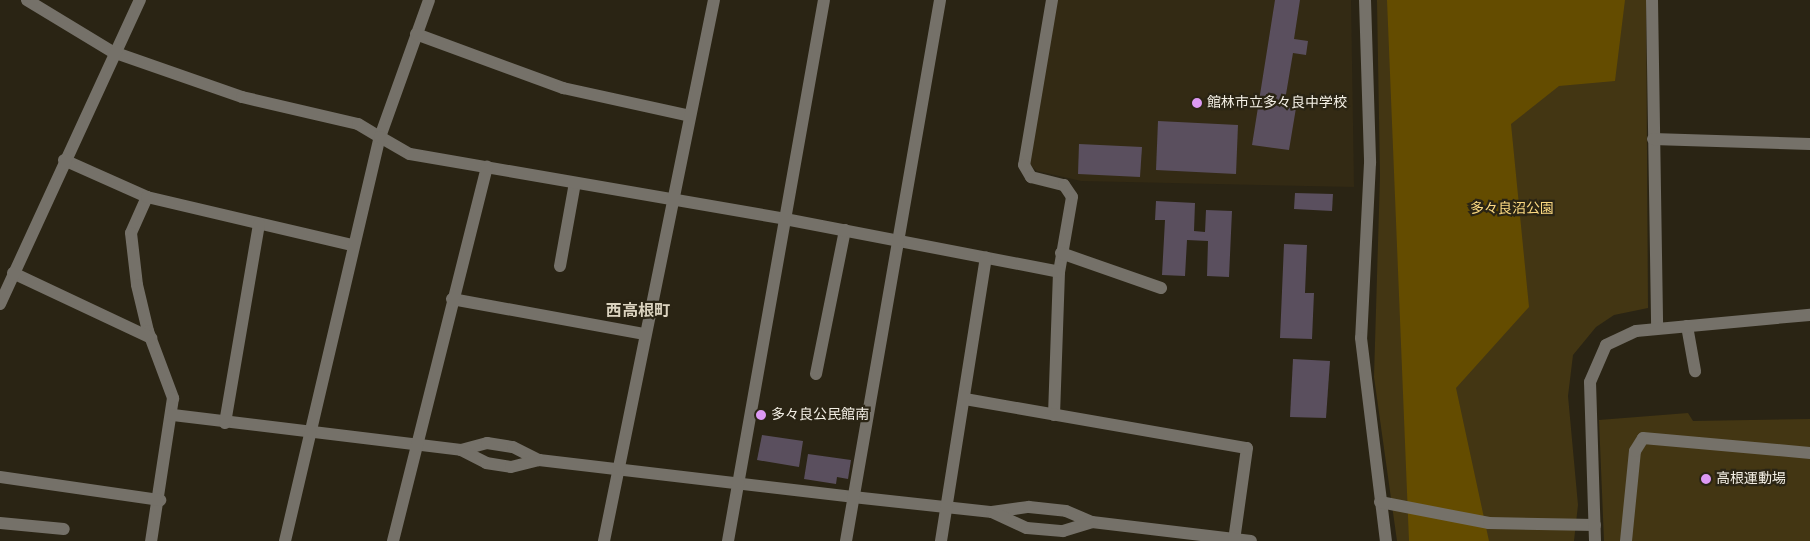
<!DOCTYPE html>
<meta charset="utf-8">
<style>
body{margin:0}
#map{position:relative;width:1810px;height:541px;overflow:hidden;background:#2a2414;font-family:"Alegreya Sans","Noto Sans JP",sans-serif}
div>[style]{position:absolute}
.built>*{inset:0;background:#332a14}
.green>*{inset:0;background:#433613}
.forest>*{inset:0;background:#644c00}
.building>*{inset:0;background:#5a4f5e}
.minor>*{height:12px;margin:-6px;padding:0 6px;transform-origin:6px;border-radius:6px;background:#757169}
.dots>*{width:14px;height:14px;translate:-50% -50%;box-sizing:border-box;border:2px solid #2a2414;border-radius:50%}
span{translate:-50% -50%;white-space:nowrap;text-align:center;line-height:1.15;-webkit-text-stroke:4.5px #2a2414;paint-order:stroke}
.poi-label{font-size:14px;color:#f3efe5}
.left{translate:0 -50%;text-align:left}
.park-label{font-size:14px;color:#fbd982}
.quarter-label{font-size:16px;color:#dbd3bf;font-weight:700}
</style>
<div id="map">
<div class="built">
<div style="clip-path:polygon(1057px 0,1351px 0,1354px 187px,1081px 181px,1037px 171px,1029px 164px)"></div>
</div>
<div class="green">
<div style="clip-path:polygon(1377px 0,1646px 0,1648px 308px,1614px 315px,1596px 327px,1573px 355px,1568px 396px,1578px 505px,1574px 541px,1397px 541px,1374px 377px,1380px 176px)"></div>
<div style="clip-path:polygon(1688px 413px,1693px 421px,1810px 419px,1810px 541px,1604px 541px,1599px 420px)"></div>
</div>
<div class="forest">
<div style="clip-path:polygon(1387px 0,1625px 0,1615px 81px,1559px 86px,1511px 124px,1529px 307px,1456px 388px,1489px 541px,1409px 541px)"></div>
</div>
<div class="building">
<div style="clip-path:polygon(1275px 0,1300px 0,1294px 39px,1308px 41px,1306px 55px,1293px 53px,1284px 106px,1296px 108px,1289px 150px,1252px 145px)"></div>
<div style="clip-path:polygon(1158px 121px,1238px 125px,1236px 174px,1156px 170px)"></div>
<div style="clip-path:polygon(1079px 144px,1142px 147px,1140px 177px,1078px 174px)"></div>
<div style="clip-path:polygon(1295px 193px,1333px 194px,1332px 211px,1294px 209px)"></div>
<div style="clip-path:polygon(1156px 201px,1195px 203px,1194px 231px,1205px 232px,1206px 210px,1232px 211px,1229px 277px,1207px 276px,1208px 241px,1187px 240px,1185px 276px,1162px 275px,1165px 220px,1155px 220px)"></div>
<div style="clip-path:polygon(1284px 244px,1307px 245px,1305px 293px,1314px 293px,1312px 339px,1280px 338px)"></div>
<div style="clip-path:polygon(1293px 359px,1330px 361px,1326px 418px,1290px 417px)"></div>
<div style="clip-path:polygon(762px 435px,803px 441px,799px 467px,757px 460px)"></div>
<div style="clip-path:polygon(808px 454px,851px 460px,848px 479px,837px 477px,836px 484px,804px 479px)"></div>
</div>
<div class="minor">
<div style="left:27px;top:0;width:100px;rotate:31.2deg"></div>
<div style="left:113px;top:52px;width:137px;rotate:19.2deg"></div>
<div style="left:242px;top:97px;width:119px;rotate:13.1deg"></div>
<div style="left:358px;top:124px;width:26px;rotate:31deg"></div>
<div style="left:380px;top:137px;width:145px;rotate:-70.3deg"></div>
<div style="left:1052px;top:0;width:167px;rotate:99.6deg"></div>
<div style="left:1024px;top:165px;width:14px;rotate:60deg"></div>
<div style="left:1031px;top:177px;width:34px;rotate:14deg"></div>
<div style="left:1064px;top:185px;width:14px;rotate:56deg"></div>
<div style="left:1072px;top:197px;width:76px;rotate:99.8deg"></div>
<div style="left:1059px;top:272px;width:143px;rotate:92deg"></div>
<div style="left:1365px;top:0;width:163px;rotate:88.2deg"></div>
<div style="left:1370px;top:163px;width:175px;rotate:92.9deg"></div>
<div style="left:1361px;top:338px;width:205px;rotate:83deg"></div>
<div style="left:1652px;top:0;width:328px;rotate:89.1deg"></div>
<div style="left:416px;top:34px;width:157px;rotate:20.2deg"></div>
<div style="left:563px;top:88px;width:130px;rotate:12.4deg"></div>
<div style="left:1653px;top:139px;width:157px;rotate:1.8deg"></div>
<div style="left:64px;top:160px;width:91px;rotate:24deg"></div>
<div style="left:147px;top:197px;width:39px;rotate:114deg"></div>
<div style="left:131px;top:233px;width:52px;rotate:83.4deg"></div>
<div style="left:137px;top:285px;width:47px;rotate:76.6deg"></div>
<div style="left:148px;top:331px;width:72px;rotate:69.5deg"></div>
<div style="left:173px;top:398px;width:145px;rotate:98.7deg"></div>
<div style="left:147px;top:197px;width:211px;rotate:13.2deg"></div>
<div style="left:1061px;top:253px;width:106px;rotate:19.3deg"></div>
<div style="left:560px;top:266px;width:84px;rotate:-79.8deg"></div>
<div style="left:13px;top:273px;width:153px;rotate:25.2deg"></div>
<div style="left:452px;top:299px;width:196px;rotate:10.3deg"></div>
<div style="left:0;top:304px;width:335px;rotate:-65.3deg"></div>
<div style="left:1687px;top:326px;width:46px;rotate:79.9deg"></div>
<div style="left:816px;top:374px;width:147px;rotate:-78.6deg"></div>
<div style="left:965px;top:399px;width:286px;rotate:9.9deg"></div>
<div style="left:1247px;top:448px;width:94px;rotate:98deg"></div>
<div style="left:173px;top:415px;width:290px;rotate:6.9deg"></div>
<div style="left:461px;top:450px;width:27px;rotate:-15deg"></div>
<div style="left:487px;top:443px;width:26px;rotate:9deg"></div>
<div style="left:513px;top:447px;width:29px;rotate:27deg"></div>
<div style="left:539px;top:460px;width:316px;rotate:6.7deg"></div>
<div style="left:853px;top:497px;width:140px;rotate:6.2deg"></div>
<div style="left:992px;top:512px;width:37px;rotate:-8deg"></div>
<div style="left:1029px;top:507px;width:37px;rotate:6deg"></div>
<div style="left:1066px;top:511px;width:28px;rotate:23deg"></div>
<div style="left:1092px;top:522px;width:160px;rotate:6.8deg"></div>
<div style="left:225px;top:423px;width:202px;rotate:-80.3deg"></div>
<div style="left:461px;top:450px;width:28px;rotate:27deg"></div>
<div style="left:486px;top:463px;width:25px;rotate:9deg"></div>
<div style="left:511px;top:467px;width:29px;rotate:-14deg"></div>
<div style="left:0;top:477px;width:162px;rotate:8.2deg"></div>
<div style="left:1380px;top:502px;width:111px;rotate:10.9deg"></div>
<div style="left:1489px;top:523px;width:106px;rotate:1.1deg"></div>
<div style="left:992px;top:512px;width:38px;rotate:25deg"></div>
<div style="left:1027px;top:528px;width:36px;rotate:5deg"></div>
<div style="left:1063px;top:531px;width:30px;rotate:-17deg"></div>
<div style="left:0;top:523px;width:64px;rotate:5.4deg"></div>
<div style="left:285px;top:541px;width:415px;rotate:-76.8deg"></div>
<div style="left:380px;top:137px;width:34px;rotate:30deg"></div>
<div style="left:410px;top:154px;width:381px;rotate:9.8deg"></div>
<div style="left:785px;top:219px;width:279px;rotate:10.9deg"></div>
<div style="left:393px;top:541px;width:386px;rotate:-75.9deg"></div>
<div style="left:604px;top:541px;width:552px;rotate:-78.51deg"></div>
<div style="left:728px;top:541px;width:549px;rotate:-79.94deg"></div>
<div style="left:846px;top:541px;width:549px;rotate:-80.14deg"></div>
<div style="left:941px;top:541px;width:287px;rotate:-81deg"></div>
<div style="left:1595px;top:541px;width:159px;rotate:-91.8deg"></div>
<div style="left:1590px;top:382px;width:40px;rotate:-66.6deg"></div>
<div style="left:1606px;top:345px;width:33px;rotate:-25deg"></div>
<div style="left:1636px;top:331px;width:175px;rotate:-5.3deg"></div>
<div style="left:1626px;top:541px;width:90px;rotate:-84.3deg"></div>
<div style="left:1635px;top:451px;width:15px;rotate:-58deg"></div>
<div style="left:1643px;top:438px;width:168px;rotate:5.1deg"></div>
</div>
<div class="dots">
<div style="left:1197px;top:103px;background:#dd99f4"></div>
<div style="left:761px;top:415px;background:#dd99f4"></div>
<div style="left:1706px;top:479px;background:#dd99f4"></div>
</div>
<div class="poi-label">
<span class="left" style="left:1207px;top:103px">館林市立多々良中学校</span>
<span class="left" style="left:771px;top:415px">多々良公民館南</span>
<span class="left" style="left:1716px;top:479px">高根運動場</span>
</div>
<div class="park-label">
<span style="left:1512px;top:209px">多々良沼公園</span>
</div>
<div class="quarter-label">
<span style="left:638px;top:311px">西高根町</span>
</div>
</div>
